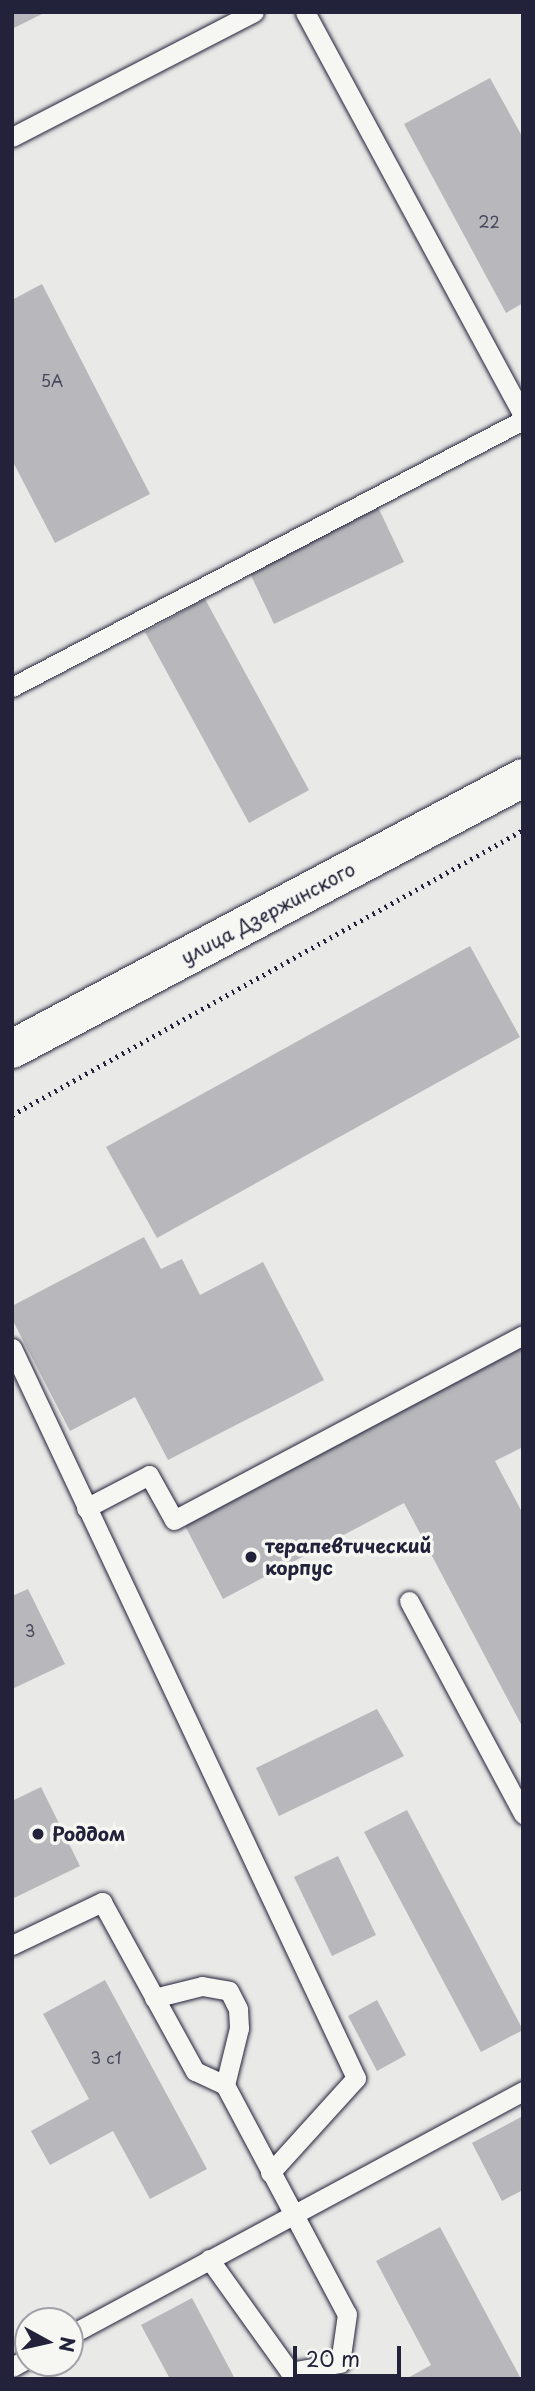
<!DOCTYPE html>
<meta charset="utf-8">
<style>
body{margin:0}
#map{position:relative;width:535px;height:2391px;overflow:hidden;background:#e9e9e7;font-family:"Playpen Sans",sans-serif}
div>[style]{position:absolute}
.building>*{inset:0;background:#b8b8bc}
.path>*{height:4.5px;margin-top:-2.25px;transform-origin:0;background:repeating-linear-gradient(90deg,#22223b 0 2px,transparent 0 7px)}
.roads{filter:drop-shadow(0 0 2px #22223b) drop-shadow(0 0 2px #22223b)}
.lane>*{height:19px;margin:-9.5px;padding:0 9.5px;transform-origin:9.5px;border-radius:9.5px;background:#f6f6f2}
.secondary>*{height:38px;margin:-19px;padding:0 19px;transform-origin:19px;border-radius:19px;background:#f6f6f2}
.dots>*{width:19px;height:19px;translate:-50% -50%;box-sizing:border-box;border:4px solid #f6f6f2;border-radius:50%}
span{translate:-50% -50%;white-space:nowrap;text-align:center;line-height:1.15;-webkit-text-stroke:7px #f6f6f2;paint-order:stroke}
.number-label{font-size:16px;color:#48485b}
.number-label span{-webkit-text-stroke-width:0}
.street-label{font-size:19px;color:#22223b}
.poi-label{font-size:19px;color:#22223b;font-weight:700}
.left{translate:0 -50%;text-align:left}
.frame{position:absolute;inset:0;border:14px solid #22223b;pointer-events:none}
.north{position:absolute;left:14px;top:2307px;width:70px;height:70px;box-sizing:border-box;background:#f6f6f2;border:2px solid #a1a1a9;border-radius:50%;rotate:98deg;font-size:19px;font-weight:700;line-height:28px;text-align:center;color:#22223b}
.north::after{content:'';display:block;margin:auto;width:24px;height:32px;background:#22223b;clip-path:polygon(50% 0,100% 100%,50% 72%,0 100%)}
.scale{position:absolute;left:293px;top:2346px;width:108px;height:32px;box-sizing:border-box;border:4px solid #22223b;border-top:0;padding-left:9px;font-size:21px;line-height:24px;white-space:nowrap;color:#22223b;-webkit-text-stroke:5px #f6f6f2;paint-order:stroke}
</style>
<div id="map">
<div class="building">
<div style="clip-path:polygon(12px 12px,46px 12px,12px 29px)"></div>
<div style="clip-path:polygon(490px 78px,523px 138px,523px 303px,506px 313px,404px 124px)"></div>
<div style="clip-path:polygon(42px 284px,150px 494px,55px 543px,12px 460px,12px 300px)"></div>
<div style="clip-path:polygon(378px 507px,404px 562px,274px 624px,248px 569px)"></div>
<div style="clip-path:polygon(205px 599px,309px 790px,249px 823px,145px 632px)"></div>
<div style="clip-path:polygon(470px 946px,520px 1037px,157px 1238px,106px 1147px)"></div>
<div style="clip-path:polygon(144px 1237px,161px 1269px,182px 1259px,200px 1295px,263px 1262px,324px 1380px,168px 1460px,135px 1397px,70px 1431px,12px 1319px,12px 1306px)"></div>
<div style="clip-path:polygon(523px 1335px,523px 1447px,495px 1461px,523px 1514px,523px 1728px,404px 1503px,223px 1599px,180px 1516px)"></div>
<div style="clip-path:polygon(28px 1589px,65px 1664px,12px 1689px,12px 1596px)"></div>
<div style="clip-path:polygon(377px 1709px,404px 1756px,279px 1816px,256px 1768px)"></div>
<div style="clip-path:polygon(41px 1787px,80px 1866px,12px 1899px,12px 1801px)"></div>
<div style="clip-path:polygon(407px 1810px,523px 2030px,481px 2052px,364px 1832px)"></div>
<div style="clip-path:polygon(338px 1856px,376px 1935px,332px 1956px,294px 1877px)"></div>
<div style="clip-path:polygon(105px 1980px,207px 2169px,150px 2199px,113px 2131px,50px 2165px,31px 2131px,89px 2099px,43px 2014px)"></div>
<div style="clip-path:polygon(377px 2000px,406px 2055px,377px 2071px,348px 2016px)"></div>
<div style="clip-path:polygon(523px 2116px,523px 2190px,502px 2201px,472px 2143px)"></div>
<div style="clip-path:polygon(440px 2227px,521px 2379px,406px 2379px,431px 2365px,376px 2261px)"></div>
<div style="clip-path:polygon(192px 2298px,235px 2379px,170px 2379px,141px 2325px)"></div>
</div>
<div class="path">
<div style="left:12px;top:1115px;width:585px;rotate:-29.15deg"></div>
</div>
<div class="roads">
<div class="lane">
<div style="left:305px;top:12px;width:458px;rotate:61.6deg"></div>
<div style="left:12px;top:137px;width:272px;rotate:-27.3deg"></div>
<div style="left:12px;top:687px;width:577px;rotate:-27.59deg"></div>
<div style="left:12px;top:1348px;width:807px;rotate:64.77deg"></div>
<div style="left:356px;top:2078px;width:128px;rotate:132.2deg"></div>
<div style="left:86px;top:1508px;width:71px;rotate:-27.6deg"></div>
<div style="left:149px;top:1475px;width:51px;rotate:60.9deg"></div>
<div style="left:174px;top:1520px;width:395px;rotate:-27.9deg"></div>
<div style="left:409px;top:1601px;width:242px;rotate:61.8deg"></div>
<div style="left:12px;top:1945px;width:100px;rotate:-25.5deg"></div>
<div style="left:102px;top:1902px;width:193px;rotate:61.2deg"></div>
<div style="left:195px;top:2071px;width:33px;rotate:25deg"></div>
<div style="left:225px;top:2085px;width:259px;rotate:62deg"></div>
<div style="left:347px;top:2314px;width:49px;rotate:98.1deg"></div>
<div style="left:340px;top:2363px;width:51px;rotate:169.8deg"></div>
<div style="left:290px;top:2372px;width:139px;rotate:-125.6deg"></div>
<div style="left:154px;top:1998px;width:49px;rotate:-14deg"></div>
<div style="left:202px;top:1986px;width:27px;rotate:10deg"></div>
<div style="left:229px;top:1991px;width:20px;rotate:63deg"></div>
<div style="left:238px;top:2009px;width:19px;rotate:87deg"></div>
<div style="left:239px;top:2028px;width:59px;rotate:103.8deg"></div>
<div style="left:70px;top:2335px;width:515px;rotate:-28.31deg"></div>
<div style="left:12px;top:2367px;width:18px;rotate:-29deg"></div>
</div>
<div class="secondary">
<div style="left:12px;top:1049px;width:578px;rotate:-27.94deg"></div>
</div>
</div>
<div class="dots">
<div style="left:251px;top:1557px;background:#22223b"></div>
<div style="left:38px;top:1834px;background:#22223b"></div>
</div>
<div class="number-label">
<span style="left:489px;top:221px">22</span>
<span style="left:52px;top:380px">5А</span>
<span style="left:30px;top:1630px">3</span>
<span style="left:106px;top:2057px">3 с1</span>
</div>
<div class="street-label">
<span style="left:268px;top:913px;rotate:-28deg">улица Дзержинского</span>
</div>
<div class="poi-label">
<span class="left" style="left:265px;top:1557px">терапевтический<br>корпус</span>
<span class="left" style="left:52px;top:1834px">Роддом</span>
</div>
<div class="frame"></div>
<div class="north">N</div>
<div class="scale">20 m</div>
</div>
